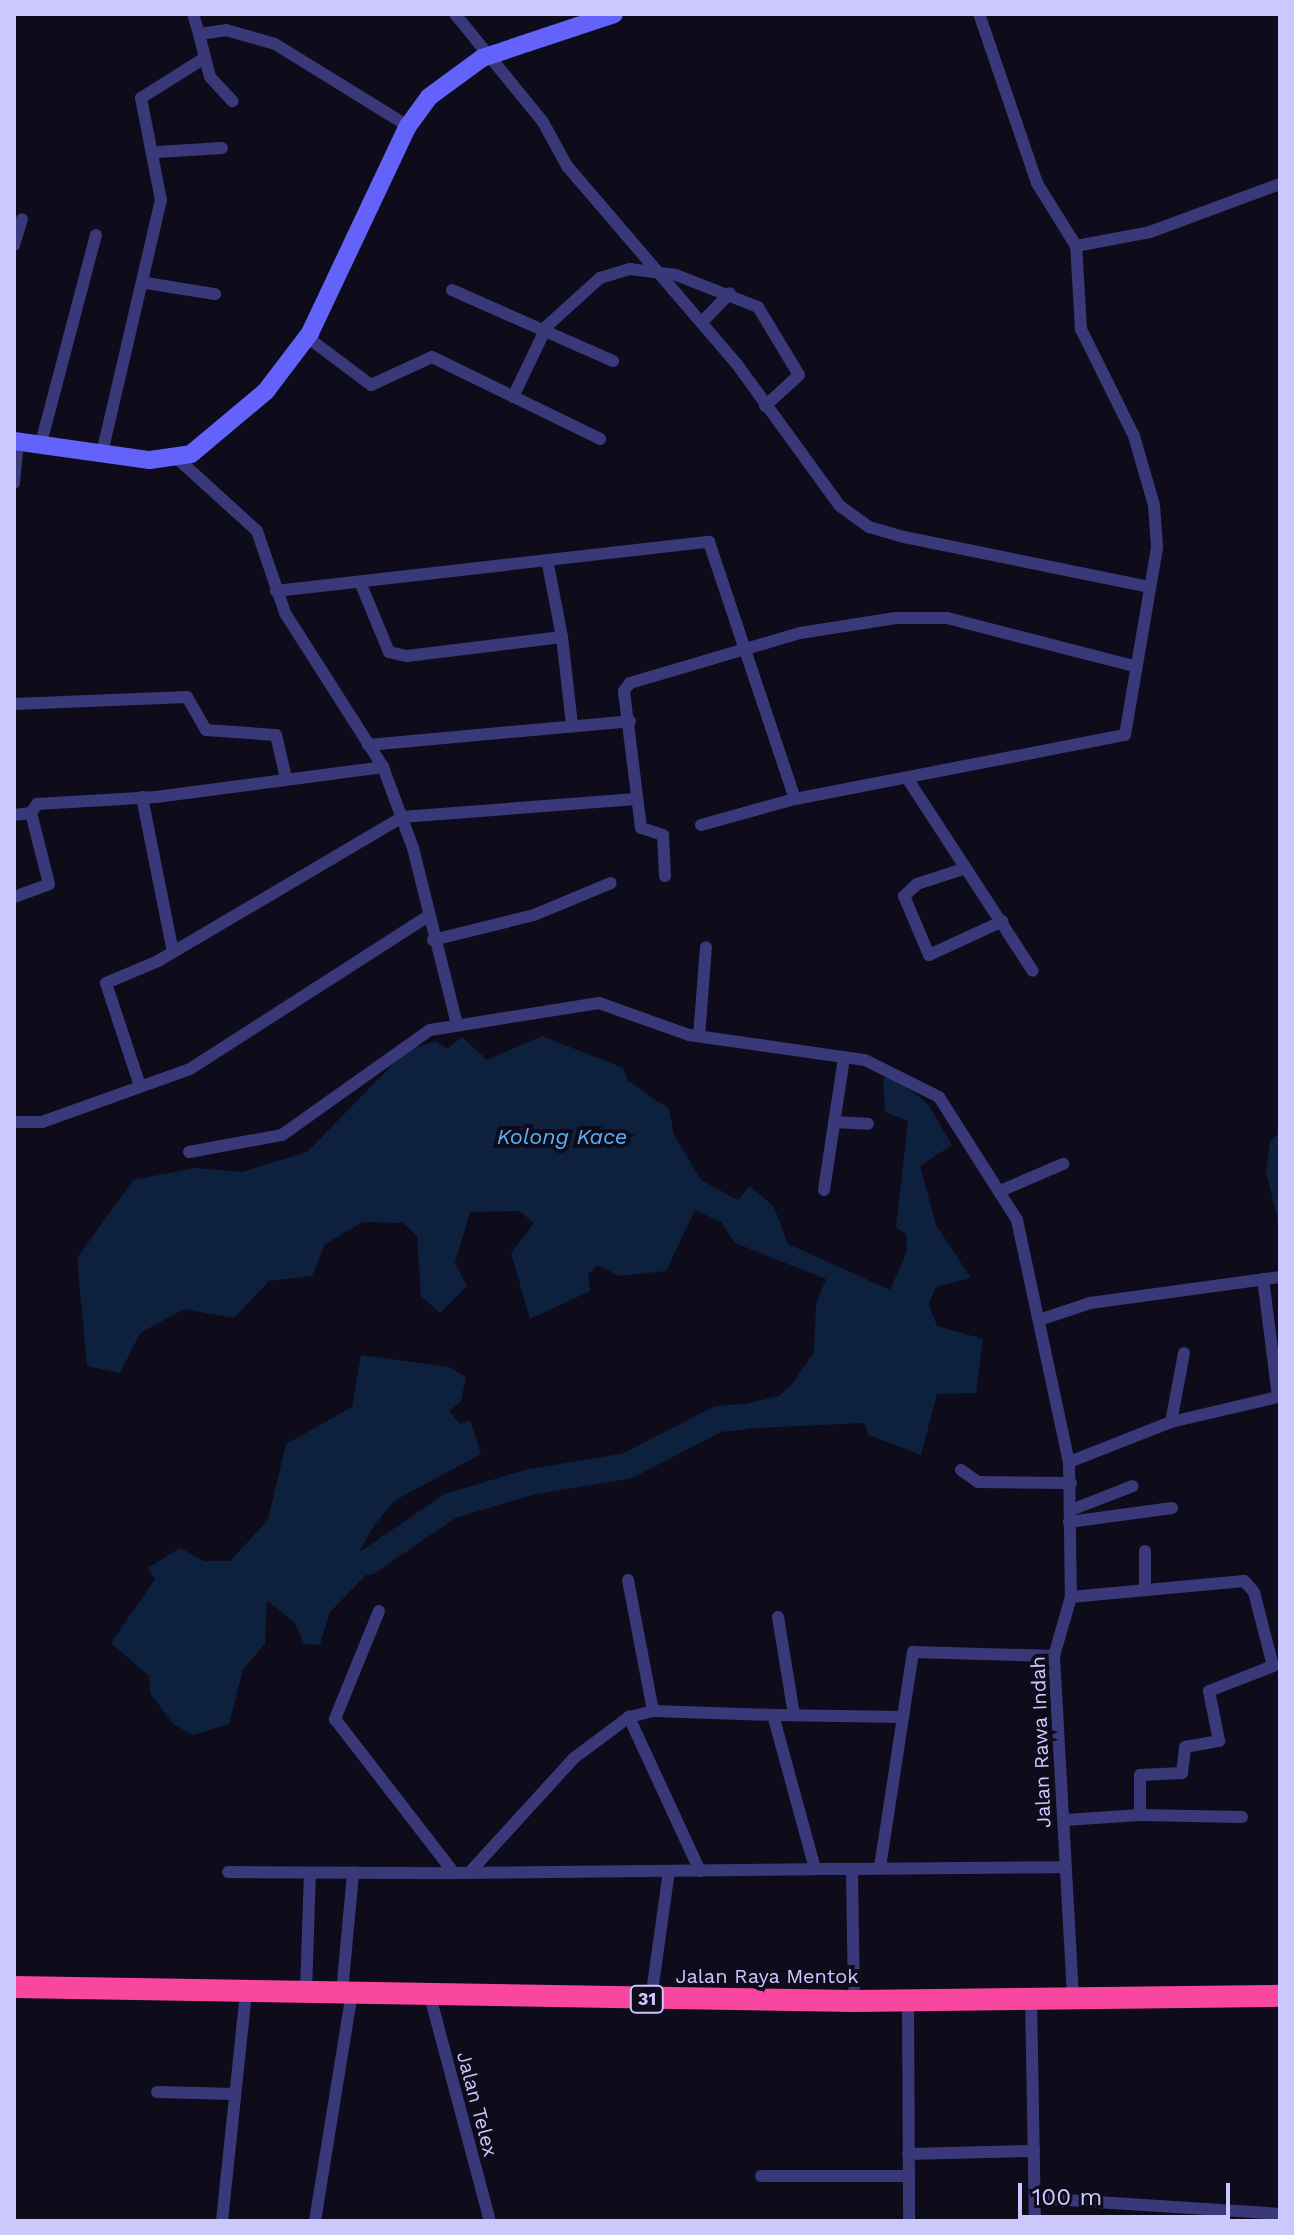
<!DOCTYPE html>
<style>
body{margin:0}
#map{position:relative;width:1294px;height:2235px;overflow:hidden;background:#0e0b1b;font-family:"Work Sans",sans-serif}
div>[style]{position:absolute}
.water>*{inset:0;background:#0d213e}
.river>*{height:26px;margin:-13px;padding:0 13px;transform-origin:13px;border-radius:13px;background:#0d213e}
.street>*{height:12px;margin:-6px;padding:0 6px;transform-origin:6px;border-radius:6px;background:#393879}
.secondary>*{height:18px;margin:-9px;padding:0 9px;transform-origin:9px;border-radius:9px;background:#6362fa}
.highway>*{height:22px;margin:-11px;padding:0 11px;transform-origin:11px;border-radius:11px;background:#f947a0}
span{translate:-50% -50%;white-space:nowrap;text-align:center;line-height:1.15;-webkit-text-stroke:8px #0e0b1b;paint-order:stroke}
.shield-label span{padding:2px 6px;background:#0e0b1b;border:2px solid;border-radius:6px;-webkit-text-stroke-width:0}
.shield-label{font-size:18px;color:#ccc7fd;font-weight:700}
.street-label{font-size:20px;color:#ccc7fd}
.water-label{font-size:22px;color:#59b2f9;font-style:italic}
.frame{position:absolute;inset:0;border:16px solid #ccc7fd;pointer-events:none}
.scale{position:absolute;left:1018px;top:2183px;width:212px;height:36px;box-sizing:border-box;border:4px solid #ccc7fd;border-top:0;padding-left:10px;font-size:24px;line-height:28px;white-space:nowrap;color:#ccc7fd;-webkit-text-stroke:6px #0e0b1b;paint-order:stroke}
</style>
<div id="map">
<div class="water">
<div style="clip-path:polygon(542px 1036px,623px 1068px,628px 1081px,669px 1109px,674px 1135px,701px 1180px,738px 1200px,750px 1186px,774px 1207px,788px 1244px,890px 1290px,907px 1251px,906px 1234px,896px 1227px,908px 1121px,885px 1112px,883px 1079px,889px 1073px,928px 1104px,952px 1145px,920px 1166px,936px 1225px,971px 1278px,935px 1287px,929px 1305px,937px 1326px,983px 1339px,976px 1393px,937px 1394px,921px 1455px,869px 1435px,864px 1423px,716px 1430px,702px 1414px,779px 1396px,793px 1383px,814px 1352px,816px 1304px,826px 1279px,735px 1243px,721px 1222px,695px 1210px,666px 1271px,620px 1276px,597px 1265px,588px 1275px,590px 1291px,530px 1319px,511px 1253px,534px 1223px,519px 1211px,470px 1212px,455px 1263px,467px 1286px,440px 1313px,421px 1296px,417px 1236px,403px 1223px,363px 1222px,325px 1244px,312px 1276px,269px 1281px,234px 1318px,184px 1309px,140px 1333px,120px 1373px,87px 1366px,77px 1258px,133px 1180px,195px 1168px,242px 1172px,307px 1152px,406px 1051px,436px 1041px,447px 1049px,462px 1037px,487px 1060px)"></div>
<div style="clip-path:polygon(1280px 1132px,1280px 1229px,1266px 1171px,1270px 1142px)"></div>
<div style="clip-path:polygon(361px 1355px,449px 1367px,466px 1377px,461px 1401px,449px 1411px,460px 1424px,470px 1420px,481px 1454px,394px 1501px,375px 1524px,360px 1550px,367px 1553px,382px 1535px,398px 1542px,330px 1612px,320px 1645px,304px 1644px,295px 1623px,267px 1600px,265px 1644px,243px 1669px,229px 1724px,193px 1735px,173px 1724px,150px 1693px,149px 1676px,111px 1643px,155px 1579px,148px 1568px,180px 1548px,204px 1561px,230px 1561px,268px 1520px,286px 1444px,352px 1407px)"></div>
</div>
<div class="river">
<div style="left:368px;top:1562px;width:99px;rotate:-34.3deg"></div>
<div style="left:450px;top:1506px;width:84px;rotate:-16.7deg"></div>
<div style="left:530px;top:1482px;width:98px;rotate:-9.4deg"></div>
<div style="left:627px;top:1466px;width:102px;rotate:-27.3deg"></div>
<div style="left:718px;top:1419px;width:24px;rotate:-5deg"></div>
</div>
<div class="street">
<div style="left:193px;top:14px;width:21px;rotate:73deg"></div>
<div style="left:199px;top:34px;width:27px;rotate:-8deg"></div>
<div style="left:226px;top:30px;width:51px;rotate:15.9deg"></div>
<div style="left:275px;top:44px;width:156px;rotate:31.7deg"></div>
<div style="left:455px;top:14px;width:139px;rotate:50.8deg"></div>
<div style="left:543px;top:122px;width:50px;rotate:61.4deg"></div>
<div style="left:567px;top:166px;width:260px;rotate:49.4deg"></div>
<div style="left:736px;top:363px;width:177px;rotate:54deg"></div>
<div style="left:840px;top:506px;width:36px;rotate:36deg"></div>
<div style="left:869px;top:527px;width:36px;rotate:16deg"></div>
<div style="left:904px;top:537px;width:250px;rotate:11.5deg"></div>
<div style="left:199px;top:34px;width:44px;rotate:75.7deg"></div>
<div style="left:210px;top:77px;width:33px;rotate:47deg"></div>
<div style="left:157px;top:152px;width:65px;rotate:-3.5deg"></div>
<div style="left:14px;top:245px;width:27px;rotate:-73deg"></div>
<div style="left:1076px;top:246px;width:75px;rotate:-10.7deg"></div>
<div style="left:1150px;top:232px;width:139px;rotate:-20.3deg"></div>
<div style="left:146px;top:283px;width:70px;rotate:9.1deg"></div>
<div style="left:452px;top:290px;width:176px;rotate:23.8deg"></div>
<div style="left:702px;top:322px;width:40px;rotate:-46deg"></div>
<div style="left:307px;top:337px;width:80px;rotate:36.9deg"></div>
<div style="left:371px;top:385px;width:67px;rotate:-24.7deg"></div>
<div style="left:432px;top:357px;width:187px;rotate:26deg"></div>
<div style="left:513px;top:397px;width:79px;rotate:-64.4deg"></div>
<div style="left:547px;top:326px;width:72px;rotate:-42.2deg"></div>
<div style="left:600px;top:278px;width:31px;rotate:-17deg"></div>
<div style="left:630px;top:269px;width:46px;rotate:7.4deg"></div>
<div style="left:676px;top:275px;width:88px;rotate:21.3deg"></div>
<div style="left:758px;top:307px;width:79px;rotate:58.9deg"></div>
<div style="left:799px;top:375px;width:46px;rotate:137.6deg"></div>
<div style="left:41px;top:443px;width:215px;rotate:-75.2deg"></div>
<div style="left:102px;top:453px;width:260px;rotate:-76.9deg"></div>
<div style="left:161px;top:200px;width:104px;rotate:-101.1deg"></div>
<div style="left:141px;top:98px;width:73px;rotate:-32.2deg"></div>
<div style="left:179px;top:460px;width:105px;rotate:42.3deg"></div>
<div style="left:257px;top:531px;width:87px;rotate:71.1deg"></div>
<div style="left:285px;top:613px;width:183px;rotate:57.5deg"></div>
<div style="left:383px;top:767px;width:86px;rotate:69.7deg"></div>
<div style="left:413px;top:848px;width:182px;rotate:76deg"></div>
<div style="left:14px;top:483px;width:42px;rotate:-84.6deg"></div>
<div style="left:360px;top:582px;width:76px;rotate:67.5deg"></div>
<div style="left:389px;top:652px;width:18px;rotate:13deg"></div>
<div style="left:407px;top:656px;width:156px;rotate:-7deg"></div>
<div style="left:562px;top:637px;width:74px;rotate:-100.9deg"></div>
<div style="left:276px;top:591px;width:436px;rotate:-6.5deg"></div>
<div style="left:709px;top:542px;width:271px;rotate:71.5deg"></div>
<div style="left:562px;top:637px;width:89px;rotate:83.5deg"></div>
<div style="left:14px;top:704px;width:173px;rotate:-2.3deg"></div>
<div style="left:187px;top:697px;width:38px;rotate:60deg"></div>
<div style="left:206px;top:730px;width:70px;rotate:4.1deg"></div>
<div style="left:276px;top:735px;width:44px;rotate:76.9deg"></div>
<div style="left:368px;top:745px;width:263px;rotate:-5.2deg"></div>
<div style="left:907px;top:778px;width:230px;rotate:56.9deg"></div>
<div style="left:142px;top:797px;width:158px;rotate:78.7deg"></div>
<div style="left:14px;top:815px;width:17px;rotate:-7deg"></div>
<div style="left:701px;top:825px;width:98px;rotate:-15.5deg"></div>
<div style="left:795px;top:799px;width:336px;rotate:-11deg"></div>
<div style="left:1125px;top:735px;width:191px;rotate:-80.3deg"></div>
<div style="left:1157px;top:547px;width:42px;rotate:-94.1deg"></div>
<div style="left:1154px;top:505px;width:72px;rotate:-106.2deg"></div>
<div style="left:1134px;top:436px;width:119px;rotate:-116.4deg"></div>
<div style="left:1081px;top:329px;width:83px;rotate:-93.4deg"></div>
<div style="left:1076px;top:246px;width:74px;rotate:-121.8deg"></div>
<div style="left:1037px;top:183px;width:179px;rotate:-108.9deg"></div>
<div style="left:966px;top:868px;width:52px;rotate:161.9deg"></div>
<div style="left:917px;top:884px;width:18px;rotate:137deg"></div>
<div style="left:904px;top:896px;width:64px;rotate:67deg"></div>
<div style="left:929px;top:955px;width:81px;rotate:-24.7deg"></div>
<div style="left:665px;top:876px;width:41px;rotate:-92.8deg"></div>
<div style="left:663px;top:835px;width:23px;rotate:-162deg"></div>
<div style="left:641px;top:828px;width:138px;rotate:-97.1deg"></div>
<div style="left:624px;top:691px;width:10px;rotate:-53deg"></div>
<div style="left:630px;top:683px;width:177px;rotate:-16.4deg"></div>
<div style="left:800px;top:633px;width:97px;rotate:-8.9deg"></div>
<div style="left:896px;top:618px;width:51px"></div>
<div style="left:947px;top:618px;width:193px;rotate:14.4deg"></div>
<div style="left:14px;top:897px;width:37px;rotate:-20deg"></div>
<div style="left:49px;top:884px;width:73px;rotate:-104.2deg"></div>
<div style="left:31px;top:813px;width:11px;rotate:-56deg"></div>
<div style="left:37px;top:804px;width:119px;rotate:-3.4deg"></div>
<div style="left:156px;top:797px;width:229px;rotate:-7.5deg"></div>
<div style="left:433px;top:940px;width:104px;rotate:-13.9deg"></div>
<div style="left:534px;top:915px;width:83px;rotate:-22.6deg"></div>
<div style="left:699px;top:1036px;width:89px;rotate:-85.5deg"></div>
<div style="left:140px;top:1086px;width:108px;rotate:-108.3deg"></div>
<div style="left:106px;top:983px;width:56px;rotate:-22.9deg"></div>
<div style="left:158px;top:961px;width:283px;rotate:-30.5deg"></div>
<div style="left:402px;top:817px;width:235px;rotate:-4.4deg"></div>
<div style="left:14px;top:1122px;width:28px"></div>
<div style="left:42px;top:1122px;width:157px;rotate:-19.7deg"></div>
<div style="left:190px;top:1069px;width:282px;rotate:-32.7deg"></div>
<div style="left:834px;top:1122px;width:34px;rotate:3deg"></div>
<div style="left:189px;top:1152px;width:95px;rotate:-10.4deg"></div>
<div style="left:282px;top:1135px;width:181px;rotate:-35.4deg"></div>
<div style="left:430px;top:1030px;width:171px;rotate:-9.1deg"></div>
<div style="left:599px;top:1003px;width:96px;rotate:19.6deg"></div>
<div style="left:689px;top:1035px;width:178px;rotate:8.1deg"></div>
<div style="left:865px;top:1060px;width:83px;rotate:26.6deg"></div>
<div style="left:939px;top:1097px;width:146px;rotate:57.6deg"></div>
<div style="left:1017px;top:1220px;width:248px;rotate:77.9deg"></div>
<div style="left:1069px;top:1462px;width:135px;rotate:89.2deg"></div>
<div style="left:1071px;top:1597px;width:61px;rotate:106.1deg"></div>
<div style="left:1054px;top:1656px;width:342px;rotate:86.8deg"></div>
<div style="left:824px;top:1190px;width:134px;rotate:-81.4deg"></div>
<div style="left:1000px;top:1191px;width:69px;rotate:-23.2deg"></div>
<div style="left:1039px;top:1320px;width:54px;rotate:-18.4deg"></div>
<div style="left:1090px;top:1303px;width:192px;rotate:-7.8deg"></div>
<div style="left:1171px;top:1422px;width:70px;rotate:-79.3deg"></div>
<div style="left:1069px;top:1462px;width:110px;rotate:-21.4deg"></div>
<div style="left:1171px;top:1422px;width:110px;rotate:-13.2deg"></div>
<div style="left:1278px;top:1397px;width:119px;rotate:-97.2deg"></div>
<div style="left:961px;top:1470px;width:21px;rotate:35deg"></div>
<div style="left:978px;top:1482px;width:93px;rotate:0.6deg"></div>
<div style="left:1071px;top:1510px;width:66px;rotate:-21.2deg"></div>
<div style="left:1069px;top:1522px;width:104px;rotate:-7.7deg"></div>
<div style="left:1145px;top:1551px;width:35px;rotate:90deg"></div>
<div style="left:628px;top:1580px;width:133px;rotate:79.2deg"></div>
<div style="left:379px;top:1611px;width:117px;rotate:112.2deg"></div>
<div style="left:335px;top:1719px;width:195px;rotate:52.3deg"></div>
<div style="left:454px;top:1873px;width:361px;rotate:-0.6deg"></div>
<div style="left:778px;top:1617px;width:99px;rotate:80.7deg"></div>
<div style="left:773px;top:1715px;width:130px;rotate:0.9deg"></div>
<div style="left:903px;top:1717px;width:152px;rotate:98.7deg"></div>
<div style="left:903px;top:1717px;width:66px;rotate:-81.3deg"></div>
<div style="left:913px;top:1652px;width:141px;rotate:1.6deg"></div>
<div style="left:1140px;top:1815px;width:102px;rotate:1.1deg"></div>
<div style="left:1065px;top:1820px;width:75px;rotate:-3.8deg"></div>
<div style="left:1140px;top:1815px;width:40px;rotate:-90deg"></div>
<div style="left:1140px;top:1775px;width:42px;rotate:-2.7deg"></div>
<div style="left:1182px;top:1773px;width:26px;rotate:-83deg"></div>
<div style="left:1185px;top:1747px;width:35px;rotate:-10deg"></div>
<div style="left:1219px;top:1741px;width:51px;rotate:-101.3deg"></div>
<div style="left:1209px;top:1691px;width:69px;rotate:-21.3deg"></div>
<div style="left:1273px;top:1666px;width:76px;rotate:-104.4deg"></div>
<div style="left:1254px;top:1592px;width:15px;rotate:-132deg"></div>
<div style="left:1244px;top:1581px;width:174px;rotate:174.7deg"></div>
<div style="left:700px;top:1871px;width:170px;rotate:-114.8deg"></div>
<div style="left:629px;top:1717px;width:25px;rotate:-14deg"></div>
<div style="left:653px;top:1711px;width:120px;rotate:1.9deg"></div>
<div style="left:773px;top:1715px;width:160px;rotate:74.7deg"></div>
<div style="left:815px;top:1869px;width:37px"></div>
<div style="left:228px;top:1872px;width:226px;rotate:0.3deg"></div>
<div style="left:469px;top:1873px;width:156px;rotate:-47.6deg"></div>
<div style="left:574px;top:1758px;width:69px;rotate:-36.7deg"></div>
<div style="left:306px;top:1992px;width:118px;rotate:-88.1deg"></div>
<div style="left:342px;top:1992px;width:120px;rotate:-84.7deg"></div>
<div style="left:430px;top:1996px;width:233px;rotate:75.1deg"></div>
<div style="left:1031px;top:1996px;width:225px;rotate:89deg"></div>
<div style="left:651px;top:1999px;width:129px;rotate:-82deg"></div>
<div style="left:908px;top:2000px;width:221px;rotate:89.7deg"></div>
<div style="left:854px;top:2001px;width:132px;rotate:-90.9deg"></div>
<div style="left:852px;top:1869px;width:213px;rotate:-0.5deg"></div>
<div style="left:157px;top:2092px;width:78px;rotate:1.5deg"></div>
<div style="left:908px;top:2154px;width:126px;rotate:-1.4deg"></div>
<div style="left:761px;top:2176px;width:147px"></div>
<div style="left:1035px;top:2198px;width:246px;rotate:3.7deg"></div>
<div style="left:222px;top:2221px;width:228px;rotate:-84deg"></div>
<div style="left:315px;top:2221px;width:231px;rotate:-80.8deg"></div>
</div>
<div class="secondary">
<div style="left:14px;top:441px;width:137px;rotate:8deg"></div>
<div style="left:150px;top:460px;width:41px;rotate:-8.3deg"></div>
<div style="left:191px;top:454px;width:98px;rotate:-40deg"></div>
<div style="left:266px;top:391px;width:73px;rotate:-52.8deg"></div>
<div style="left:310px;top:333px;width:229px;rotate:-64.7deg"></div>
<div style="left:408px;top:126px;width:36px;rotate:-54deg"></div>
<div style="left:429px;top:97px;width:66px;rotate:-36.3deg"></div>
<div style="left:482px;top:58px;width:139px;rotate:-18.4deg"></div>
</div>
<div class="highway">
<div style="left:14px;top:1987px;width:840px;rotate:0.95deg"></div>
<div style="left:854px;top:2001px;width:426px;rotate:-0.7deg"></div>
</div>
<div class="shield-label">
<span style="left:647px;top:1999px">31</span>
</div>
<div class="street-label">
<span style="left:1041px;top:1742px;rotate:-92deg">Jalan Rawa Indah</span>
<span style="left:767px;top:1976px">Jalan Raya Mentok</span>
<span style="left:477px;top:2104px;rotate:75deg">Jalan Telex</span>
</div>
<div class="water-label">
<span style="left:562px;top:1137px">Kolong Kace</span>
</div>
<div class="frame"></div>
<div class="scale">100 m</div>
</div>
